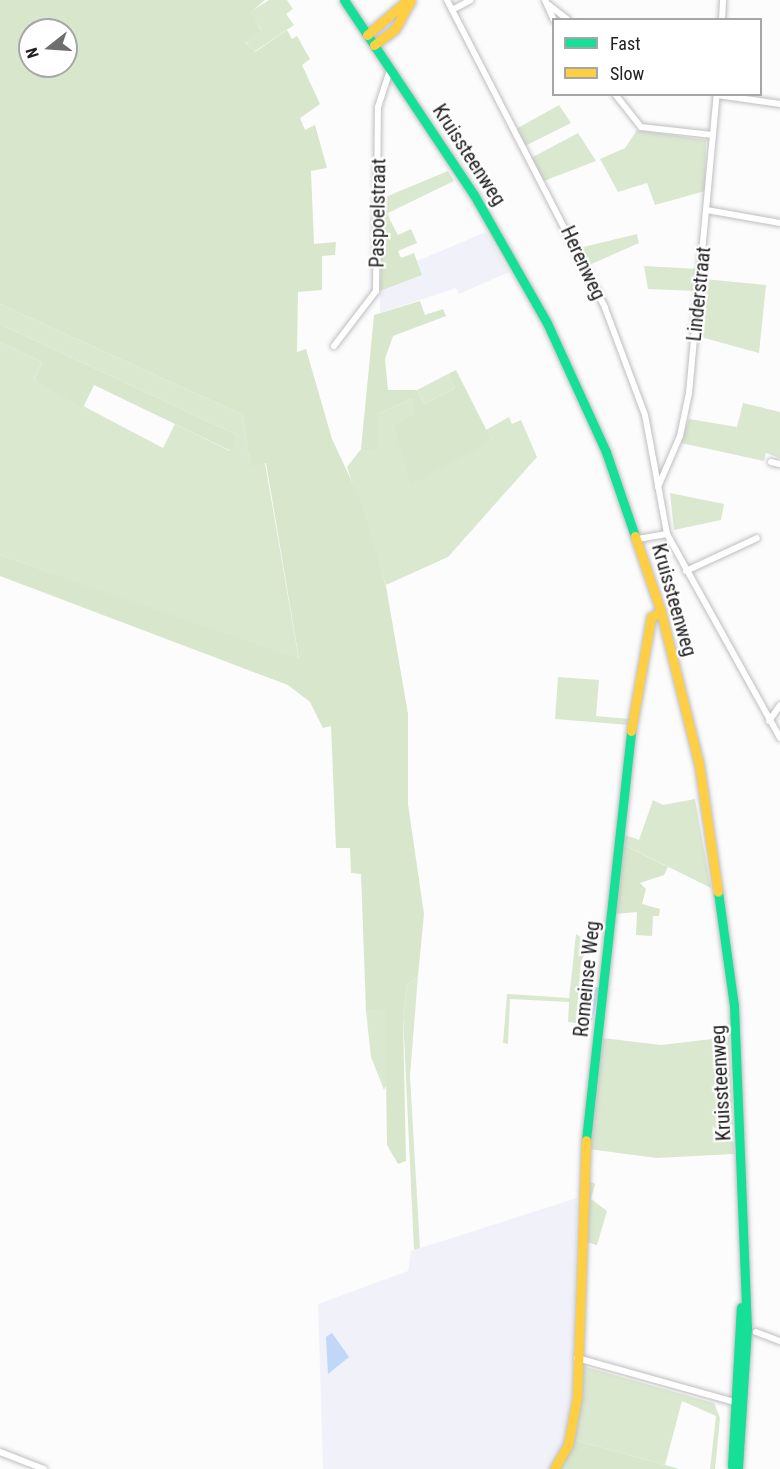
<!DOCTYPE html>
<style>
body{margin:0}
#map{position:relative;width:780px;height:1469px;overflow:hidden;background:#fcfcfd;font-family:"Roboto Condensed",sans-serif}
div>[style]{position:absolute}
.built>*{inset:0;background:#f1f1f9}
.green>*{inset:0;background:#dbe8d0}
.forest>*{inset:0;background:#d8e7cb}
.water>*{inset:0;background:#c0d7f8}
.roads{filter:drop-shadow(0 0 2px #bfbec0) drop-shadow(0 0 2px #bfbec0)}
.street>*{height:6px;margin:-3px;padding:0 3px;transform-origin:3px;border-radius:3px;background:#fff}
.fast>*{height:9px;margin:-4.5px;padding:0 4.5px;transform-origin:4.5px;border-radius:4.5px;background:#16e098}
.slow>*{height:9px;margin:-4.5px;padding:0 4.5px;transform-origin:4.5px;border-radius:4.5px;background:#ffcf43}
span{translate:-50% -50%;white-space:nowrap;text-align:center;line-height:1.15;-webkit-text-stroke:4.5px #fff;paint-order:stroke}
.street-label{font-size:20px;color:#212123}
.legend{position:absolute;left:552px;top:18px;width:210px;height:78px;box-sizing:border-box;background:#fff;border:2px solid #a6a6a7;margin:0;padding:8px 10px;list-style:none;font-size:18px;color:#212123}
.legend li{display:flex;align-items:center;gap:12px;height:30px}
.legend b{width:30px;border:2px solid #a6a6a7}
.north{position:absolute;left:18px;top:18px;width:60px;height:60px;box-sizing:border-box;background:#fff;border:2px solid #a6a6a7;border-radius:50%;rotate:253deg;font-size:16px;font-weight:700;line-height:24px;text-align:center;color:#212123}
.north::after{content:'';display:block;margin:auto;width:21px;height:27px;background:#6e6e6f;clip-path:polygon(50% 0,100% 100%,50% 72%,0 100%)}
</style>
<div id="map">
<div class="built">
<div style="clip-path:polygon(486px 232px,509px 272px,459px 294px,456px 288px,380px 313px,380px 291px,422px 275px,417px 261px)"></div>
<div style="clip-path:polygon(577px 1198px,572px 1395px,562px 1452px,549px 1469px,323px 1469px,318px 1304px,408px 1271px,411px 1251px)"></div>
</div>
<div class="green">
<div style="clip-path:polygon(269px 0,287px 0,293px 9px,286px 14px,294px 25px,254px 52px,245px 41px,261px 30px,250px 12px)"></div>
<div style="clip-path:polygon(559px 105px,571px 123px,525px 146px,516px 129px)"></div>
<div style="clip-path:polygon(637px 130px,706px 140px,705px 191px,655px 205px,647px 183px,618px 192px,600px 159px,625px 148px)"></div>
<div style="clip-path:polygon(578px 133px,596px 161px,544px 181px,531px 158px)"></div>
<div style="clip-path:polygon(448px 171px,454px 181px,388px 213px,390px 220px,383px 222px,383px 198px)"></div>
<div style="clip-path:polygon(637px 234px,639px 243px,587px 266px,579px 248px)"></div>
<div style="clip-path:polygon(644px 266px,699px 269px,697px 291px,648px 289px)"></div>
<div style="clip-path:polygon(704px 279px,766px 285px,759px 353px,697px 336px)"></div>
<div style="clip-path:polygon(0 304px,243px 415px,250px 466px,265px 463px,299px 660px,0 555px,0 342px,42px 362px,34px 380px,163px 448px,175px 424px,230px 451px,237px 435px,0 324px)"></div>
<div style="clip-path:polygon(448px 374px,455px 388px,424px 404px,417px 390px)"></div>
<div style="clip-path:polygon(411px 399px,416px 413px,492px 441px,486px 430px,509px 417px,512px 424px,521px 420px,537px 457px,448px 557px,386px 585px,347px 467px,361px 449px,371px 453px,377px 414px)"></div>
<div style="clip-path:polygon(743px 403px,780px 412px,780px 458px,766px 453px,764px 461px,681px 443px,689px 419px,737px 427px)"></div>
<div style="clip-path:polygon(670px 493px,724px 504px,721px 520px,674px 530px)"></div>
<div style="clip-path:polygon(558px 677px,599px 680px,596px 716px,630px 719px,629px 725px,555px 719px)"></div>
<div style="clip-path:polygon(695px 799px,711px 888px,622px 844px,623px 834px,639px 840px,653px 800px,663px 805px)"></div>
<div style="clip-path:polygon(576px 934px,591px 943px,581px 961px,576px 1023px,568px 1022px,569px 1002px,510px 999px,508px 1044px,503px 1043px,507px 994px,569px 998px)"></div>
<div style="clip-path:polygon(418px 976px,410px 1076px,420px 1248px,414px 1250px,403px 1016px,407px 985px)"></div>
<div style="clip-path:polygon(385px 1009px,388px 1082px,384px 1090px,371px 1057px,366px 1011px)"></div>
<div style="clip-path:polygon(729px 1037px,734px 1154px,657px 1158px,588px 1149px,603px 1038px,661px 1045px)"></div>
<div style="clip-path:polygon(586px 1180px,595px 1184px,591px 1199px,607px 1211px,597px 1245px,582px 1241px)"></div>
<div style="clip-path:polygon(582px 1366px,714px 1403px,720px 1418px,715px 1469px,710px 1469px,716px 1416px,682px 1401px,665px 1465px,574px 1440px)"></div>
</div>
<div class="forest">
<div style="clip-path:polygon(evenodd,0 0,265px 0,251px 12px,261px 31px,245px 42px,255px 52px,287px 30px,292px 39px,297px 36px,310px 59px,302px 65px,320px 104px,300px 118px,305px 130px,315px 125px,327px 168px,311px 171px,314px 244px,336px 242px,335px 255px,322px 256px,322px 290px,298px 292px,297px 352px,306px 349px,332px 439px,361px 501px,386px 586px,408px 714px,408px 804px,424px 914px,418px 976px,407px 985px,403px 1016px,406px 1161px,398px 1164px,387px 1145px,385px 1010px,366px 1011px,361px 874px,351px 873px,350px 848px,336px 848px,331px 726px,323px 728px,310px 702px,288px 685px,0 576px,0 555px,299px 659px,266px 463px,250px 467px,243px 415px,0 304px,0 0,30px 30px,66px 30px,66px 66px,30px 66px,30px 30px)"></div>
<div style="clip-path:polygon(390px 220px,398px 235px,411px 229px,417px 243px,398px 251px,401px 258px,414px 253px,422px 275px,380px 291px,383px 222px)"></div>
<div style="clip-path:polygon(420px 301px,425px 315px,443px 309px,446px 316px,393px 336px,385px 359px,388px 390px,417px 390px,424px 404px,455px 388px,448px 374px,456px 370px,492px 441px,411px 485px,394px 426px,415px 413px,411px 399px,377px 414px,378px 446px,371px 453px,361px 449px,374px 315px)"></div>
<div style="clip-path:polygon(0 324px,237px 435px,231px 451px,94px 385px,83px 408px,34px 380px,42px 362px,0 342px)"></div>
<div style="clip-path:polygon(622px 844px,668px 867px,664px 875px,640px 883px,646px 889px,642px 904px,660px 909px,659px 916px,653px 916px,652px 936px,636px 935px,637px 912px,615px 914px)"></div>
<div style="clip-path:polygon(574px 1440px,665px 1465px,679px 1469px,559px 1469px)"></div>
</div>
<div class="water">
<div style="clip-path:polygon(584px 984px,600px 988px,592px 1021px,578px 1017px)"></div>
<div style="clip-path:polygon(332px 1333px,349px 1357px,328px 1374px,326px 1337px)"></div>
</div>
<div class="roads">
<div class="street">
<div style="left:447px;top:0;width:346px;rotate:62.8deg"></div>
<div style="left:605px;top:308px;width:114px;rotate:69.5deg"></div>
<div style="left:645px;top:415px;width:121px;rotate:79.5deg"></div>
<div style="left:667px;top:534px;width:233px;rotate:61deg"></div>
<div style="left:545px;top:0;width:22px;rotate:66deg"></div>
<div style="left:549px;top:5px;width:24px;rotate:38deg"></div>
<div style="left:452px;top:10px;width:21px;rotate:-28deg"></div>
<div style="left:722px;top:20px;width:20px;rotate:-87deg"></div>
<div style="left:615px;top:94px;width:42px;rotate:51.8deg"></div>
<div style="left:641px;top:127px;width:72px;rotate:6.3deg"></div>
<div style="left:717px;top:95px;width:64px;rotate:8.1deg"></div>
<div style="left:707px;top:210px;width:74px;rotate:10.1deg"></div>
<div style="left:334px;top:346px;width:69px;rotate:-52.6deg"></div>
<div style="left:376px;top:291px;width:184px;rotate:-89.4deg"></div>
<div style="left:378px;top:107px;width:40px;rotate:-72deg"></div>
<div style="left:771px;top:462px;width:9px;rotate:13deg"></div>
<div style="left:658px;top:487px;width:56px;rotate:-66.7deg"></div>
<div style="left:680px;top:436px;width:44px;rotate:-78.2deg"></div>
<div style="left:689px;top:393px;width:300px;rotate:-84.7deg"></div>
<div style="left:638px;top:539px;width:29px;rotate:-10deg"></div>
<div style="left:686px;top:571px;width:78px;rotate:-24.9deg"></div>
<div style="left:769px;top:721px;width:19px;rotate:-55deg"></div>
<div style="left:756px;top:1332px;width:26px;rotate:21deg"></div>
<div style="left:577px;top:1358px;width:167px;rotate:15.6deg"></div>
<div style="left:0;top:1452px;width:47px;rotate:21.1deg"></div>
</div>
<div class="fast">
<div style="left:344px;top:0;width:234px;rotate:56.3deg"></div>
<div style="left:474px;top:195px;width:147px;rotate:60.3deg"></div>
<div style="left:547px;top:323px;width:142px;rotate:65.4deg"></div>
<div style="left:606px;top:452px;width:89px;rotate:71deg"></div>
<div style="left:718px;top:892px;width:115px;rotate:82deg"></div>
<div style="left:734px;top:1006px;width:322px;rotate:87.7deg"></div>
<div style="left:747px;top:1328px;width:141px;rotate:93.7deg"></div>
<div style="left:586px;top:1140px;width:411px;rotate:-83.7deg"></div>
<div style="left:732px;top:1466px;width:159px;rotate:-86.8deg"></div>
</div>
<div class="slow">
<div style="left:367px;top:35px;width:48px;rotate:-40.7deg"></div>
<div style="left:374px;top:45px;width:26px;rotate:-37deg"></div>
<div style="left:395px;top:29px;width:33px;rotate:-61deg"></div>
<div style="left:635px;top:536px;width:80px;rotate:71.1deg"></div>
<div style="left:661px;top:612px;width:157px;rotate:76deg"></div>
<div style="left:699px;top:764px;width:129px;rotate:81.6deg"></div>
<div style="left:631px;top:731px;width:116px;rotate:-80deg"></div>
<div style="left:651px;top:617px;width:11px;rotate:-27deg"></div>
<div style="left:554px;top:1469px;width:28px;rotate:-60deg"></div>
<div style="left:568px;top:1445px;width:49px;rotate:-79.4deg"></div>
<div style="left:577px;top:1397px;width:257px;rotate:-88deg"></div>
</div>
</div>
<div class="street-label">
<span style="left:469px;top:155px;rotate:57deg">Kruissteenweg</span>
<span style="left:378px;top:213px;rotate:-89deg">Paspoelstraat</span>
<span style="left:583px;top:263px;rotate:65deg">Herenweg</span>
<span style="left:699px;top:294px;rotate:-84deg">Linderstraat</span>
<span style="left:674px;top:600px;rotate:74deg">Kruissteenweg</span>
<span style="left:587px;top:979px;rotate:-84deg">Romeinse Weg</span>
<span style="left:721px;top:1083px;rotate:-93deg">Kruissteenweg</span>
</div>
<ul class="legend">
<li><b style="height:8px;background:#16e098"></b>Fast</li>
<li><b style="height:8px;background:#ffcf43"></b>Slow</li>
</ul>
<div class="north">N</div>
</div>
